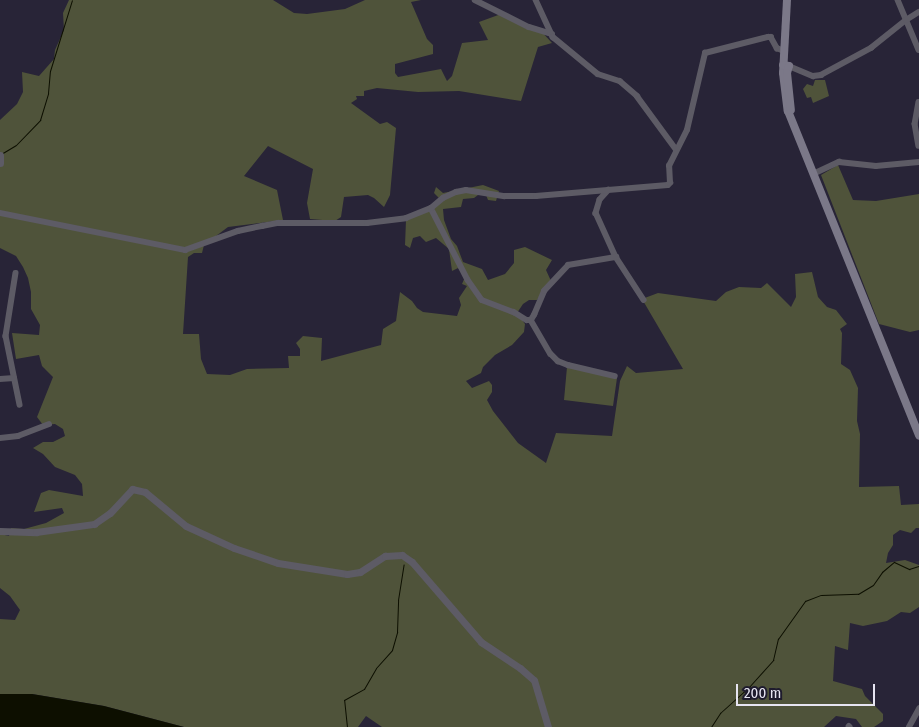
<!DOCTYPE html>
<style>
body{margin:0}
#map{position:relative;width:919px;height:727px;overflow:hidden;background:#282437;font-family:"Fira Sans Condensed",sans-serif}
div>[style]{position:absolute}
.green>*{inset:0;background:#4f533a}
.water>*{inset:0;background:#0d0f00}
.stream>*{height:1px;margin:-0.5px;padding:0 0.5px;transform-origin:0.5px;border-radius:0.5px;background:#0d0f00}
.minor>*{height:5.5px;margin:-2.75px;padding:0 2.75px;transform-origin:2.75px;border-radius:2.75px;background:#5d5b65}
.tertiary>*{height:7px;margin:-3.5px;padding:0 3.5px;transform-origin:3.5px;border-radius:3.5px;background:#5d5b65}
.secondary>*{height:8px;margin:-4px;padding:0 4px;transform-origin:4px;border-radius:4px;background:#7b7888}
span{translate:-50% -50%;white-space:nowrap;text-align:center;line-height:1.15;-webkit-text-stroke:4.5px #1e1b2d;paint-order:stroke}
.scale{position:absolute;left:736px;top:684px;width:139px;height:22px;box-sizing:border-box;border:2px solid #e6e4f1;border-top:0;padding-left:6px;font-size:15px;line-height:18px;white-space:nowrap;color:#e6e4f1;-webkit-text-stroke:4px #1e1b2d;paint-order:stroke}
</style>
<div id="map">
<div class="green">
<div style="clip-path:polygon(69px 0,273px 0,294px 13px,307px 14px,345px 9px,365px 0,421px 0,411px 2px,427px 39px,433px 45px,433px 54px,395px 64px,395px 73px,398px 77px,441px 69px,447px 81px,452px 76px,462px 43px,488px 40px,479px 22px,501px 14px,541px 31px,552px 43px,538px 47px,521px 101px,459px 91px,418px 92px,377px 88px,364px 91px,364px 96px,356px 96px,357px 99px,351px 103px,380px 124px,387px 122px,396px 128px,390px 195px,384px 207px,374px 198px,368px 195px,344px 197px,341px 217px,335px 221px,310px 219px,307px 203px,313px 169px,268px 146px,244px 176px,277px 190px,283px 220px,228px 227px,204px 245px,202px 253px,194px 253px,188px 257px,183px 334px,199px 334px,201px 359px,207px 374px,230px 375px,247px 369px,289px 368px,288px 356px,300px 356px,300px 349px,296px 343px,303px 336px,322px 338px,321px 361px,381px 345px,383px 329px,396px 321px,400px 292px,412px 301px,417px 308px,423px 312px,457px 316px,461px 305px,459px 298px,467px 286px,462px 284px,465px 277px,458px 268px,452px 271px,449px 249px,436px 238px,426px 242px,420px 236px,413px 238px,410px 248px,405px 245px,406px 220px,436px 205px,440px 199px,434px 193px,436px 187px,443px 193px,483px 185px,499px 191px,496px 201px,488px 200px,486px 195px,478px 195px,474px 198px,463px 199px,461px 207px,443px 209px,444px 220px,451px 239px,457px 246px,463px 262px,482px 269px,488px 280px,505px 274px,514px 263px,514px 250px,525px 247px,552px 260px,546px 270px,551px 281px,537px 300px,529px 300px,523px 304px,517px 313px,525px 324px,524px 332px,512px 345px,495px 355px,483px 367px,481px 373px,466px 381px,472px 388px,489px 381px,492px 385px,492px 392px,487px 400px,493px 411px,518px 443px,546px 463px,556px 433px,612px 436px,620px 381px,627px 366px,636px 373px,683px 369px,642px 299px,658px 293px,716px 301px,726px 292px,739px 287px,761px 288px,767px 283px,791px 307px,796px 297px,795px 274px,812px 272px,818px 297px,827px 307px,836px 310px,847px 324px,840px 329px,842px 333px,841px 364px,850px 370px,858px 388px,857px 421px,860px 434px,859px 487px,899px 486px,901px 505px,919px 504px,919px 528px,916px 528px,911px 533px,900px 530px,893px 535px,893px 545px,888px 553px,886px 563px,905px 560px,919px 565px,919px 607px,910px 613px,901px 612px,887px 621px,863px 626px,850px 623px,848px 650px,835px 646px,833px 681px,862px 689px,865px 696px,883px 714px,883px 721px,874px 727px,862px 727px,856px 719px,836px 716px,824px 727px,382px 727px,366px 716px,358px 727px,184px 727px,104px 706px,32px 694px,0 694px,0 619px,15px 620px,20px 610px,10px 596px,0 588px,0 534px,9px 536px,11px 528px,24px 529px,46px 523px,64px 513px,62px 508px,34px 512px,41px 493px,49px 490px,83px 496px,82px 484px,75px 475px,55px 467px,43px 454px,33px 448px,43px 442px,53px 442px,65px 436px,63px 429px,55px 424px,43px 425px,37px 417px,53px 377px,42px 366px,39px 355px,16px 359px,12px 333px,39px 335px,40px 325px,31px 309px,31px 292px,28px 278px,23px 267px,16px 256px,0 248px,0 120px,17px 104px,23px 92px,22px 72px,39px 76px,54px 59px,55px 50px,64px 30px,63px 13px)"></div>
<div style="clip-path:polygon(815px 80px,825px 80px,829px 96px,813px 103px,811px 97px,807px 98px,803px 89px,807px 84px,813px 86px)"></div>
<div style="clip-path:polygon(838px 165px,853px 200px,876px 201px,919px 194px,919px 330px,910px 332px,879px 324px,821px 175px)"></div>
<div style="clip-path:polygon(567px 367px,617px 378px,613px 406px,564px 400px)"></div>
</div>
<div class="water">
<div style="clip-path:polygon(0 694px,32px 694px,104px 706px,184px 727px,0 727px)"></div>
</div>
<div class="stream">
<div style="left:1px;top:154px;width:17px;rotate:-31deg"></div>
<div style="left:16px;top:145px;width:35px;rotate:-46deg"></div>
<div style="left:40px;top:120px;width:28px;rotate:-73deg"></div>
<div style="left:48px;top:93px;width:22px;rotate:-85deg"></div>
<div style="left:50px;top:71px;width:74px;rotate:-72.8deg"></div>
<div style="left:347px;top:727px;width:27px;rotate:-96deg"></div>
<div style="left:344px;top:700px;width:23px;rotate:-29deg"></div>
<div style="left:364px;top:689px;width:24px;rotate:-60deg"></div>
<div style="left:376px;top:668px;width:24px;rotate:-48deg"></div>
<div style="left:392px;top:650px;width:19px;rotate:-74deg"></div>
<div style="left:397px;top:632px;width:32px;rotate:-88deg"></div>
<div style="left:398px;top:600px;width:36px;rotate:-81deg"></div>
<div style="left:711px;top:727px;width:17px;rotate:-57deg"></div>
<div style="left:720px;top:713px;width:38px;rotate:-42deg"></div>
<div style="left:748px;top:688px;width:38px;rotate:-48deg"></div>
<div style="left:773px;top:660px;width:22px;rotate:-77deg"></div>
<div style="left:778px;top:639px;width:47px;rotate:-54.6deg"></div>
<div style="left:805px;top:601px;width:17px;rotate:-21deg"></div>
<div style="left:821px;top:595px;width:37px;rotate:-2deg"></div>
<div style="left:858px;top:594px;width:17px;rotate:-31deg"></div>
<div style="left:873px;top:585px;width:16px;rotate:-55deg"></div>
<div style="left:882px;top:572px;width:16px;rotate:-40deg"></div>
<div style="left:894px;top:562px;width:17px;rotate:25deg"></div>
<div style="left:909px;top:569px;width:10px;rotate:-17deg"></div>
</div>
<div class="minor">
<div style="left:475px;top:0;width:60px;rotate:26.6deg"></div>
<div style="left:529px;top:27px;width:24px;rotate:17deg"></div>
<div style="left:536px;top:0;width:41px;rotate:65.3deg"></div>
<div style="left:553px;top:37px;width:58px;rotate:39.4deg"></div>
<div style="left:598px;top:74px;width:23px;rotate:18deg"></div>
<div style="left:620px;top:81px;width:23px;rotate:41deg"></div>
<div style="left:637px;top:96px;width:66px;rotate:53.7deg"></div>
<div style="left:898px;top:0;width:54px;rotate:67.2deg"></div>
<div style="left:789px;top:66px;width:26px;rotate:23deg"></div>
<div style="left:813px;top:76px;width:8px;rotate:-7deg"></div>
<div style="left:821px;top:75px;width:57px;rotate:-28.4deg"></div>
<div style="left:871px;top:48px;width:45px;rotate:-38.7deg"></div>
<div style="left:906px;top:20px;width:15px;rotate:-32deg"></div>
<div style="left:919px;top:102px;width:22px;rotate:100deg"></div>
<div style="left:915px;top:124px;width:22px;rotate:80deg"></div>
<div style="left:813px;top:174px;width:29px;rotate:-25deg"></div>
<div style="left:839px;top:162px;width:37px;rotate:6deg"></div>
<div style="left:876px;top:166px;width:43px;rotate:-5.3deg"></div>
<div style="left:609px;top:190px;width:13px;rotate:132deg"></div>
<div style="left:600px;top:200px;width:14px;rotate:107deg"></div>
<div style="left:596px;top:213px;width:48px;rotate:65.6deg"></div>
<div style="left:616px;top:257px;width:51px;rotate:56.9deg"></div>
<div style="left:431px;top:208px;width:81px;rotate:62.8deg"></div>
<div style="left:468px;top:280px;width:24px;rotate:55deg"></div>
<div style="left:482px;top:300px;width:34px;rotate:21deg"></div>
<div style="left:514px;top:312px;width:15px;rotate:32deg"></div>
<div style="left:527px;top:320px;width:4px"></div>
<div style="left:531px;top:320px;width:6px;rotate:-59deg"></div>
<div style="left:534px;top:315px;width:26px;rotate:-67deg"></div>
<div style="left:544px;top:291px;width:35px;rotate:-47deg"></div>
<div style="left:568px;top:265px;width:49px;rotate:-9.5deg"></div>
<div style="left:0;top:213px;width:189px;rotate:11.3deg"></div>
<div style="left:185px;top:250px;width:56px;rotate:-19.7deg"></div>
<div style="left:238px;top:231px;width:25px;rotate:-12deg"></div>
<div style="left:262px;top:226px;width:16px;rotate:-11deg"></div>
<div style="left:278px;top:223px;width:89px"></div>
<div style="left:367px;top:223px;width:39px;rotate:-7deg"></div>
<div style="left:406px;top:218px;width:27px;rotate:-22deg"></div>
<div style="left:431px;top:208px;width:16px;rotate:-40deg"></div>
<div style="left:443px;top:198px;width:14px;rotate:-25deg"></div>
<div style="left:456px;top:192px;width:10px;rotate:-11deg"></div>
<div style="left:466px;top:190px;width:39px;rotate:9deg"></div>
<div style="left:505px;top:196px;width:31px"></div>
<div style="left:536px;top:196px;width:132px;rotate:-4.8deg"></div>
<div style="left:668px;top:185px;width:3px;rotate:-45deg"></div>
<div style="left:670px;top:183px;width:17px;rotate:-93deg"></div>
<div style="left:669px;top:166px;width:40px;rotate:-63.4deg"></div>
<div style="left:687px;top:130px;width:79px;rotate:-76.8deg"></div>
<div style="left:705px;top:53px;width:65px;rotate:-14.3deg"></div>
<div style="left:768px;top:37px;width:3px"></div>
<div style="left:771px;top:37px;width:13px;rotate:61deg"></div>
<div style="left:777px;top:48px;width:8px;rotate:23deg"></div>
<div style="left:16px;top:273px;width:64px;rotate:99deg"></div>
<div style="left:6px;top:336px;width:70px;rotate:78.5deg"></div>
<div style="left:531px;top:320px;width:39px;rotate:60deg"></div>
<div style="left:551px;top:354px;width:10px;rotate:45deg"></div>
<div style="left:558px;top:361px;width:11px;rotate:22deg"></div>
<div style="left:568px;top:365px;width:48px;rotate:13.2deg"></div>
<div style="left:0;top:379px;width:14px;rotate:-4deg"></div>
<div style="left:0;top:438px;width:18px;rotate:-6deg"></div>
<div style="left:18px;top:436px;width:33px;rotate:-21deg"></div>
<div style="left:849px;top:726px;width:1px;rotate:45deg"></div>
<div style="left:909px;top:727px;width:21px;rotate:-61deg"></div>
</div>
<div class="tertiary">
<div style="left:0;top:155px;width:8px;rotate:90deg"></div>
<div style="left:0;top:531px;width:36px;rotate:2deg"></div>
<div style="left:36px;top:532px;width:59px;rotate:-7.9deg"></div>
<div style="left:94px;top:524px;width:19px;rotate:-35deg"></div>
<div style="left:110px;top:513px;width:33px;rotate:-47deg"></div>
<div style="left:132px;top:489px;width:13px;rotate:13deg"></div>
<div style="left:145px;top:492px;width:53px;rotate:39.7deg"></div>
<div style="left:186px;top:526px;width:53px;rotate:24.6deg"></div>
<div style="left:234px;top:548px;width:46px;rotate:18.8deg"></div>
<div style="left:278px;top:563px;width:70px;rotate:9.1deg"></div>
<div style="left:347px;top:574px;width:13px;rotate:-9deg"></div>
<div style="left:360px;top:572px;width:30px;rotate:-33deg"></div>
<div style="left:385px;top:556px;width:17px;rotate:-3deg"></div>
<div style="left:402px;top:555px;width:12px;rotate:35deg"></div>
<div style="left:412px;top:562px;width:106px;rotate:49.2deg"></div>
<div style="left:481px;top:642px;width:47px;rotate:33.7deg"></div>
<div style="left:520px;top:668px;width:18px;rotate:41deg"></div>
<div style="left:534px;top:680px;width:49px;rotate:73.4deg"></div>
</div>
<div class="secondary">
<div style="left:787px;top:0;width:73px;rotate:93.1deg"></div>
<div style="left:783px;top:73px;width:38px;rotate:83deg"></div>
<div style="left:788px;top:111px;width:350px;rotate:68deg"></div>
<div style="left:783px;top:65px;width:6px;rotate:9deg"></div>
<div style="left:789px;top:66px;width:7px;rotate:106deg"></div>
<div style="left:787px;top:73px;width:37px;rotate:84deg"></div>
</div>
<div class="scale">200 m</div>
</div>
